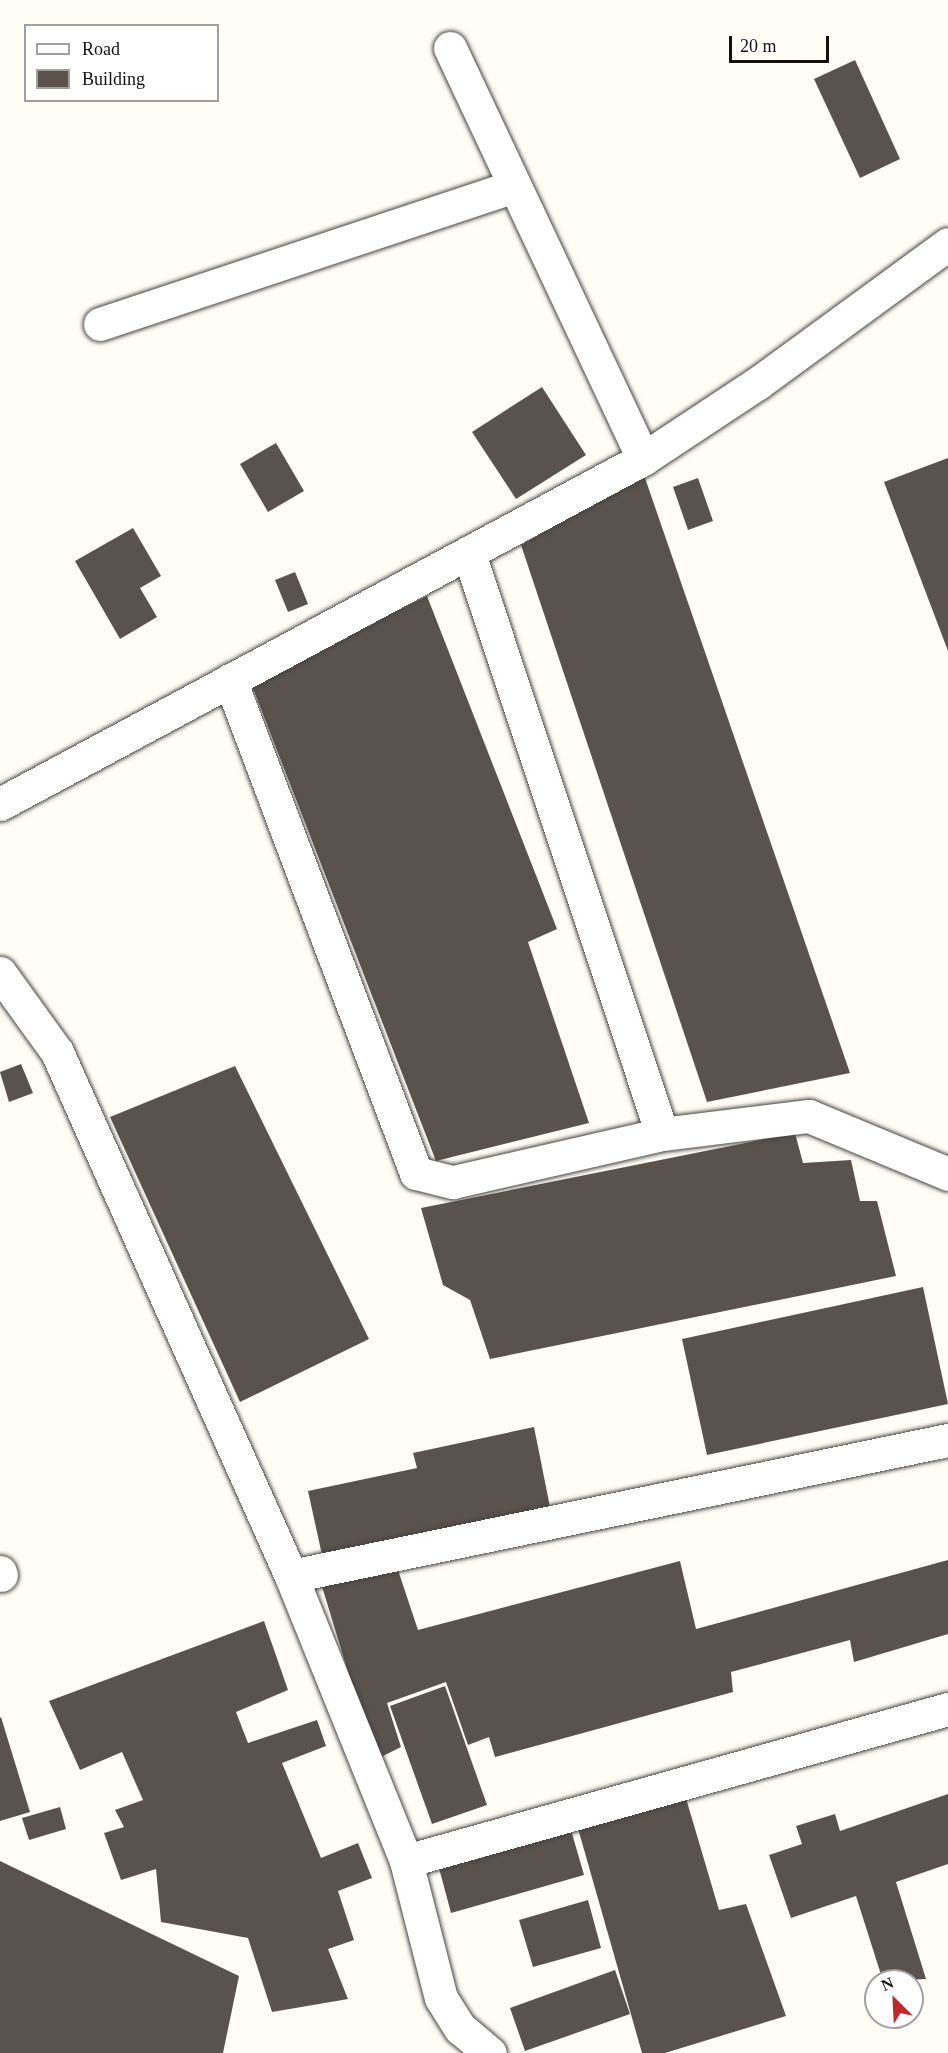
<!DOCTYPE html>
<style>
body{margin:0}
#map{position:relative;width:948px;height:2053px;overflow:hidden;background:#fffdf5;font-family:"Times New Roman",serif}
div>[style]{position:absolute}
.building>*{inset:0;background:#5a524d}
.roads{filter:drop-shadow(0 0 2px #444) drop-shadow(0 0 2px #444)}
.minor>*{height:33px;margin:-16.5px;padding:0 16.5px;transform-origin:16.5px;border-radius:16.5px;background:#fff}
span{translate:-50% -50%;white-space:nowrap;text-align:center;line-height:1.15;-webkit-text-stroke:6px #fff;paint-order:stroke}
.legend{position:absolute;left:24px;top:24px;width:195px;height:78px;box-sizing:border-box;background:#fff;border:2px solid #a0a0a0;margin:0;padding:8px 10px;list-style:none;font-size:18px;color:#111}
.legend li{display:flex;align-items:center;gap:12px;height:30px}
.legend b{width:30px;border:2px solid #a0a0a0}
.north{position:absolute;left:864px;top:1969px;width:60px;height:60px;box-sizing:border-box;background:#fff;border:2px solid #a0a0a0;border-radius:50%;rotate:336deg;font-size:16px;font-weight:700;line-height:24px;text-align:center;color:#111}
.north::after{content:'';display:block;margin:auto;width:21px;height:27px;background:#c4262e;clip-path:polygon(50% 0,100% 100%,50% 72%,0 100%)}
.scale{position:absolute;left:729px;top:36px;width:100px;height:27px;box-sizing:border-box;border:3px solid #111;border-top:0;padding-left:8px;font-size:18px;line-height:21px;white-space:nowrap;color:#111;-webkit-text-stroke:4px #fff;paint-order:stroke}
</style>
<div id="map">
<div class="building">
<div style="clip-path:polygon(855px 60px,900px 159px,860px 178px,814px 79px)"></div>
<div style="clip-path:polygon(542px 387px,586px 455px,516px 499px,472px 432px)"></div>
<div style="clip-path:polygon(276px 443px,304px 491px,268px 512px,240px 464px)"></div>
<div style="clip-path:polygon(948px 458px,948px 651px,884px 482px)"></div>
<div style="clip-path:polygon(644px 475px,850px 1073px,707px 1102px,521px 545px)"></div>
<div style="clip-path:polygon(698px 478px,713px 521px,688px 530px,673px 487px)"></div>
<div style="clip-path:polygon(133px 528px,161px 576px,140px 588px,157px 617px,120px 639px,75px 561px)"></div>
<div style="clip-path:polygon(295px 572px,308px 604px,288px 612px,275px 580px)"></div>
<div style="clip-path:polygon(427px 596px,557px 929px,528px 942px,589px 1123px,436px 1161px,251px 683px)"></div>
<div style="clip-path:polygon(21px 1064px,33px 1093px,9px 1102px,0 1072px)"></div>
<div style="clip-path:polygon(235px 1066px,369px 1339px,240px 1402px,110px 1117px)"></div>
<div style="clip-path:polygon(795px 1133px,803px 1163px,851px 1160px,860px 1201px,877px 1201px,896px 1276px,490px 1359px,470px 1300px,443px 1285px,421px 1208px)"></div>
<div style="clip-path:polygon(923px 1287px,948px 1404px,707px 1455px,682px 1339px)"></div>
<div style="clip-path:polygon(534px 1427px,550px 1507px,322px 1555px,308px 1491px,417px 1468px,413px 1453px)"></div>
<div style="clip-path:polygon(948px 1560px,948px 1634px,854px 1662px,850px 1640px,731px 1672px,733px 1692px,495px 1757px,489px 1737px,468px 1745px,446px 1682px,387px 1703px,401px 1747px,375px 1760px,320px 1580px,397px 1567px,418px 1630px,680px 1561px,696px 1629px)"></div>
<div style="clip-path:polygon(264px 1621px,288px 1690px,236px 1712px,248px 1743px,317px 1720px,326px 1746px,282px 1763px,321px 1858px,358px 1843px,372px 1878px,338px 1891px,354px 1940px,328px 1949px,348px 1999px,272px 2012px,248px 1938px,161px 1922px,156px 1869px,121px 1880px,104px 1833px,124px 1827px,115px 1810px,143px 1800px,122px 1752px,80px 1770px,49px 1701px)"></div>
<div style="clip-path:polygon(445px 1686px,487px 1805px,432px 1824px,390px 1706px)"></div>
<div style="clip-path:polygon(1px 1717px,30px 1812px,0 1821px,0 1718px)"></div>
<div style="clip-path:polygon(948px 1794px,948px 1864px,896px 1882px,926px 1979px,883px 1981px,856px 1896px,791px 1918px,769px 1855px,802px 1844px,796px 1826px,835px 1814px,840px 1831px)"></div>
<div style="clip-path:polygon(685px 1795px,719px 1910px,746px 1904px,786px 2016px,665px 2053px,642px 2053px,577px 1825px)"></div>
<div style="clip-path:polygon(60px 1807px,66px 1829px,29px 1840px,22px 1818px)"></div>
<div style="clip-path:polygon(571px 1830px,584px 1875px,451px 1913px,439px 1868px)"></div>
<div style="clip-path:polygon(0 1861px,239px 1976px,223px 2053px,0 2053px)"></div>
<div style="clip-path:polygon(588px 1900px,601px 1948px,533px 1967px,519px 1920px)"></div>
<div style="clip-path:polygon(615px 1970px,630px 2014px,525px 2051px,510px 2008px)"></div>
</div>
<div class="roads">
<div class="minor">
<div style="left:450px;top:48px;width:454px;rotate:64.8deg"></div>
<div style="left:100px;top:324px;width:436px;rotate:-18.4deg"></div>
<div style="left:469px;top:554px;width:611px;rotate:71.59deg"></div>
<div style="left:230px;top:680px;width:527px;rotate:69.33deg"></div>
<div style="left:416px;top:1173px;width:38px;rotate:14deg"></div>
<div style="left:453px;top:1182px;width:214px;rotate:-12.9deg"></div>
<div style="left:662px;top:1134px;width:148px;rotate:-7deg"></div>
<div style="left:809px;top:1116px;width:151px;rotate:22.6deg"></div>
<div style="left:0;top:804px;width:730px;rotate:-28.22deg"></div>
<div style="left:643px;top:459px;width:138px;rotate:-33.5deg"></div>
<div style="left:758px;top:383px;width:235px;rotate:-36.2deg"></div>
<div style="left:0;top:973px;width:97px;rotate:54.2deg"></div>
<div style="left:57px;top:1052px;width:574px;rotate:65.94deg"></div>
<div style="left:291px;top:1576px;width:307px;rotate:68deg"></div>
<div style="left:406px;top:1861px;width:141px;rotate:75.7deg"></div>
<div style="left:441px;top:1998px;width:36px;rotate:58deg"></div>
<div style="left:460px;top:2028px;width:39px;rotate:40deg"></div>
<div style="left:0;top:1572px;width:3px;rotate:72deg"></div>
<div style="left:291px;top:1576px;width:671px;rotate:-11.7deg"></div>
<div style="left:406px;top:1861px;width:563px;rotate:-15.67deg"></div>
</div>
</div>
<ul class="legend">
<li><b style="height:8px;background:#fff"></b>Road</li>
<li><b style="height:16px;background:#5a524d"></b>Building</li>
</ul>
<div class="north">N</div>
<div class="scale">20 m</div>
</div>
